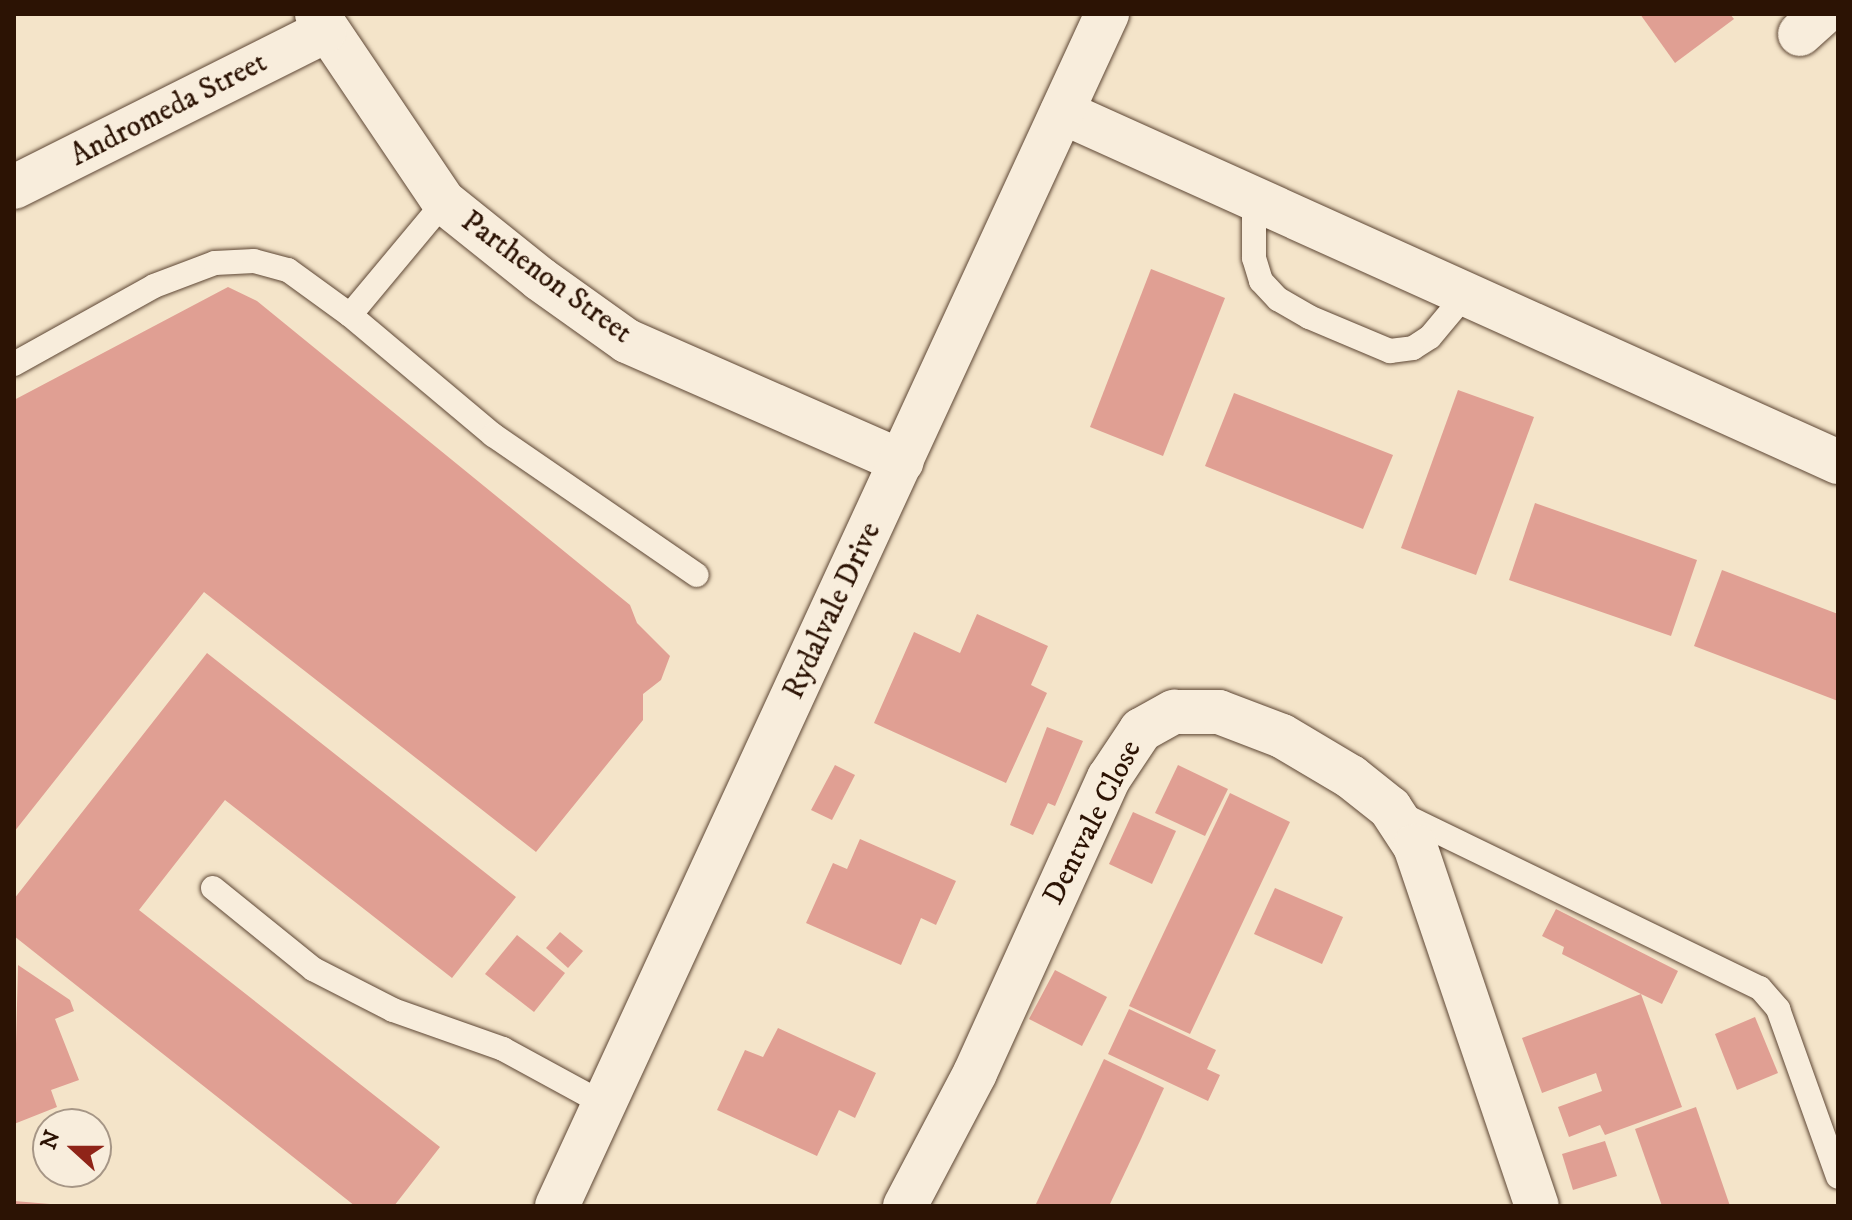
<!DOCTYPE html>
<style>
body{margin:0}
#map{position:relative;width:1852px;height:1220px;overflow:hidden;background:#f4e4c9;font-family:"IM FELL DW Pica",serif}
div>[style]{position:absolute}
.building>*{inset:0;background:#e09f93}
.roads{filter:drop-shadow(0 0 2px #5e4735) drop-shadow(0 0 2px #5e4735)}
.service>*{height:24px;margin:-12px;padding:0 12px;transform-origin:12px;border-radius:12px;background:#f8eddc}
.minor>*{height:44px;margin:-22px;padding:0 22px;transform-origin:22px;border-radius:22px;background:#f8eddc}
span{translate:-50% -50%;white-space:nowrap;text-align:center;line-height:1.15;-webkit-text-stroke:6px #f8eddc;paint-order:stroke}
.street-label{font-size:30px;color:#2c1304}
.frame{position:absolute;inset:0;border:16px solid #2c1304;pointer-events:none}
.north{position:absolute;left:32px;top:1108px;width:80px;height:80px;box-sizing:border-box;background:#f8eddc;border:2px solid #a69686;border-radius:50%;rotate:291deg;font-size:22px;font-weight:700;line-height:32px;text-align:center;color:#2c1304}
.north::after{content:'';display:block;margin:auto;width:28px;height:36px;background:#8f2418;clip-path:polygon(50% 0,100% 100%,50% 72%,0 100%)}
</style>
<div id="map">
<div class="building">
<div style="clip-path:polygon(1640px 14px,1730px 14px,1734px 19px,1675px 63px)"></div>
<div style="clip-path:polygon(1151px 269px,1225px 298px,1163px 456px,1090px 427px)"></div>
<div style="clip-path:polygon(228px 287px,257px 301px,630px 605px,637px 623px,670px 656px,661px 680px,643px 694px,643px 720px,536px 852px,204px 592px,14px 832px,14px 400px)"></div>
<div style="clip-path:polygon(1458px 390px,1534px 417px,1476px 575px,1401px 548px)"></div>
<div style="clip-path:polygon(1234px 393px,1393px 455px,1363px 529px,1205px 466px)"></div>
<div style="clip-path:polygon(1535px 503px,1697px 560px,1671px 636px,1509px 580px)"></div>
<div style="clip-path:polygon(1722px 570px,1838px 614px,1838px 701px,1694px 646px)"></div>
<div style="clip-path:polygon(977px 614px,1048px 646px,1031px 685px,1047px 693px,1006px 783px,874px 723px,914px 632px,960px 653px)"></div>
<div style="clip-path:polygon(207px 653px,516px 897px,452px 978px,225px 800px,139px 910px,440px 1147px,394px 1206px,355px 1206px,14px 936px,14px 899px)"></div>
<div style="clip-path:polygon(1047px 727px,1083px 741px,1055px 806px,1048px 803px,1033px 835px,1010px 825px)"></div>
<div style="clip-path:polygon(835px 765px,855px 775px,832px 820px,811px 810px)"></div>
<div style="clip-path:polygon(1178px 765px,1228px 789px,1205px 836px,1155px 813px)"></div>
<div style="clip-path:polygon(1230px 793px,1290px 822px,1190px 1034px,1129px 1006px)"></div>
<div style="clip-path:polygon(1133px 812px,1176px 831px,1152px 884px,1109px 864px)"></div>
<div style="clip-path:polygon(860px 839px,956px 881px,936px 925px,921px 918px,901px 965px,806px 923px,833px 863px,847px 869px)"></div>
<div style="clip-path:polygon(1275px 888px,1343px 917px,1322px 964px,1254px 934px)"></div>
<div style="clip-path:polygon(1556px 909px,1678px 971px,1662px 1004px,1641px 994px,1682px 1107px,1605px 1135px,1600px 1125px,1569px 1137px,1558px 1107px,1602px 1091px,1596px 1073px,1542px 1093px,1522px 1038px,1641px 994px,1562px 954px,1564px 947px,1542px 936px)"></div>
<div style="clip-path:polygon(560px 932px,583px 951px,568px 968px,546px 948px)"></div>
<div style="clip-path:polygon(517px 935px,565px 973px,534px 1012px,485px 974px)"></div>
<div style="clip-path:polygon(18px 965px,70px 1000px,74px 1011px,55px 1019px,79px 1080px,51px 1090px,57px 1107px,14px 1124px)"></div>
<div style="clip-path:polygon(1055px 970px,1107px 997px,1082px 1046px,1029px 1019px)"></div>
<div style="clip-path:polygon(1129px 1009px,1216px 1050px,1207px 1069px,1220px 1075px,1208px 1101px,1108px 1054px)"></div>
<div style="clip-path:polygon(1755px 1017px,1778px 1073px,1737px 1090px,1715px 1034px)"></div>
<div style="clip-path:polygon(778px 1028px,876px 1073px,855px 1118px,839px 1110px,817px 1156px,717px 1110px,745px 1050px,763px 1057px)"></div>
<div style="clip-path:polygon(1104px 1059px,1164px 1088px,1140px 1141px,1109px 1206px,1035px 1206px)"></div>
<div style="clip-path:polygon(1696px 1107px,1730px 1206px,1662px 1206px,1635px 1129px)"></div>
<div style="clip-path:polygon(1605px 1141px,1617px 1176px,1573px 1190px,1562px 1154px)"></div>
<div style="clip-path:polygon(14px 1201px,50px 1204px,50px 1206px,14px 1206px)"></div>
</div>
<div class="roads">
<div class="service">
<div style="left:1254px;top:196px;width:62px;rotate:90deg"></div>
<div style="left:1254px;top:258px;width:24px;rotate:73deg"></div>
<div style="left:1261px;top:281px;width:25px;rotate:47deg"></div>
<div style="left:1278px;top:299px;width:36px;rotate:30deg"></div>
<div style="left:1309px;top:317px;width:88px;rotate:22.8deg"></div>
<div style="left:1390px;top:351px;width:23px;rotate:-7deg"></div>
<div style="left:1413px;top:348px;width:20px;rotate:-33deg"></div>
<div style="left:1430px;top:337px;width:56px;rotate:-50.1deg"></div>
<div style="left:350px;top:315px;width:187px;rotate:40deg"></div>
<div style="left:493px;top:435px;width:247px;rotate:34.5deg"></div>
<div style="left:14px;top:364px;width:160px;rotate:-29.1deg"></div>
<div style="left:154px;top:286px;width:65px;rotate:-20.7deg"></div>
<div style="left:215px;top:263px;width:39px;rotate:-3deg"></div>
<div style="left:254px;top:261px;width:35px;rotate:15deg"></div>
<div style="left:288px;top:270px;width:77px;rotate:36deg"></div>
<div style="left:350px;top:315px;width:147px;rotate:-50.2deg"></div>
<div style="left:1401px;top:814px;width:399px;rotate:25.9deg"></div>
<div style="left:1760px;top:988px;width:28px;rotate:49deg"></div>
<div style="left:1778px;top:1009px;width:178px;rotate:70.3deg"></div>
<div style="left:213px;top:888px;width:129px;rotate:39deg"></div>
<div style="left:313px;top:969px;width:90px;rotate:27.1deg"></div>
<div style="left:393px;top:1010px;width:117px;rotate:19.5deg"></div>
<div style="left:503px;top:1049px;width:115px;rotate:28.6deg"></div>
</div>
<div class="minor">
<div style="left:317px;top:14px;width:227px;rotate:56deg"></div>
<div style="left:444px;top:202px;width:123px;rotate:38.7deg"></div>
<div style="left:540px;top:279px;width:107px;rotate:35.5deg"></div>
<div style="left:627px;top:341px;width:300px;rotate:23.7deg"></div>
<div style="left:1800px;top:34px;width:30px;rotate:-42deg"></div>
<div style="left:1062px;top:112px;width:851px;rotate:24.28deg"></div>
<div style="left:14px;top:187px;width:347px;rotate:-26.6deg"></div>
<div style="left:557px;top:1206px;width:1313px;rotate:-65.23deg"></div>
<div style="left:905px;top:1206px;width:150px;rotate:-62.2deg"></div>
<div style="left:975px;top:1073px;width:324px;rotate:-65.6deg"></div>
<div style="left:1109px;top:778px;width:58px;rotate:-56.3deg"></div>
<div style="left:1141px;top:730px;width:38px;rotate:-29deg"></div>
<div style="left:1174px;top:712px;width:45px"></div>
<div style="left:1219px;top:712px;width:67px;rotate:20.9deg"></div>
<div style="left:1282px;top:736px;width:80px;rotate:30.7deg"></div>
<div style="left:1351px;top:777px;width:50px;rotate:38.5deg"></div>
<div style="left:1390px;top:808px;width:45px;rotate:56.7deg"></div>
<div style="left:1415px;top:846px;width:380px;rotate:71.3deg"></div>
</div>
</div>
<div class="street-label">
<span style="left:169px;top:110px;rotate:-27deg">Andromeda Street</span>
<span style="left:546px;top:278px;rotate:36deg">Parthenon Street</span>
<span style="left:833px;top:611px;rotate:-65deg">Rydalvale Drive</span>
<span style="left:1093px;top:823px;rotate:-63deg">Dentvale Close</span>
</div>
<div class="frame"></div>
<div class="north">N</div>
</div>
